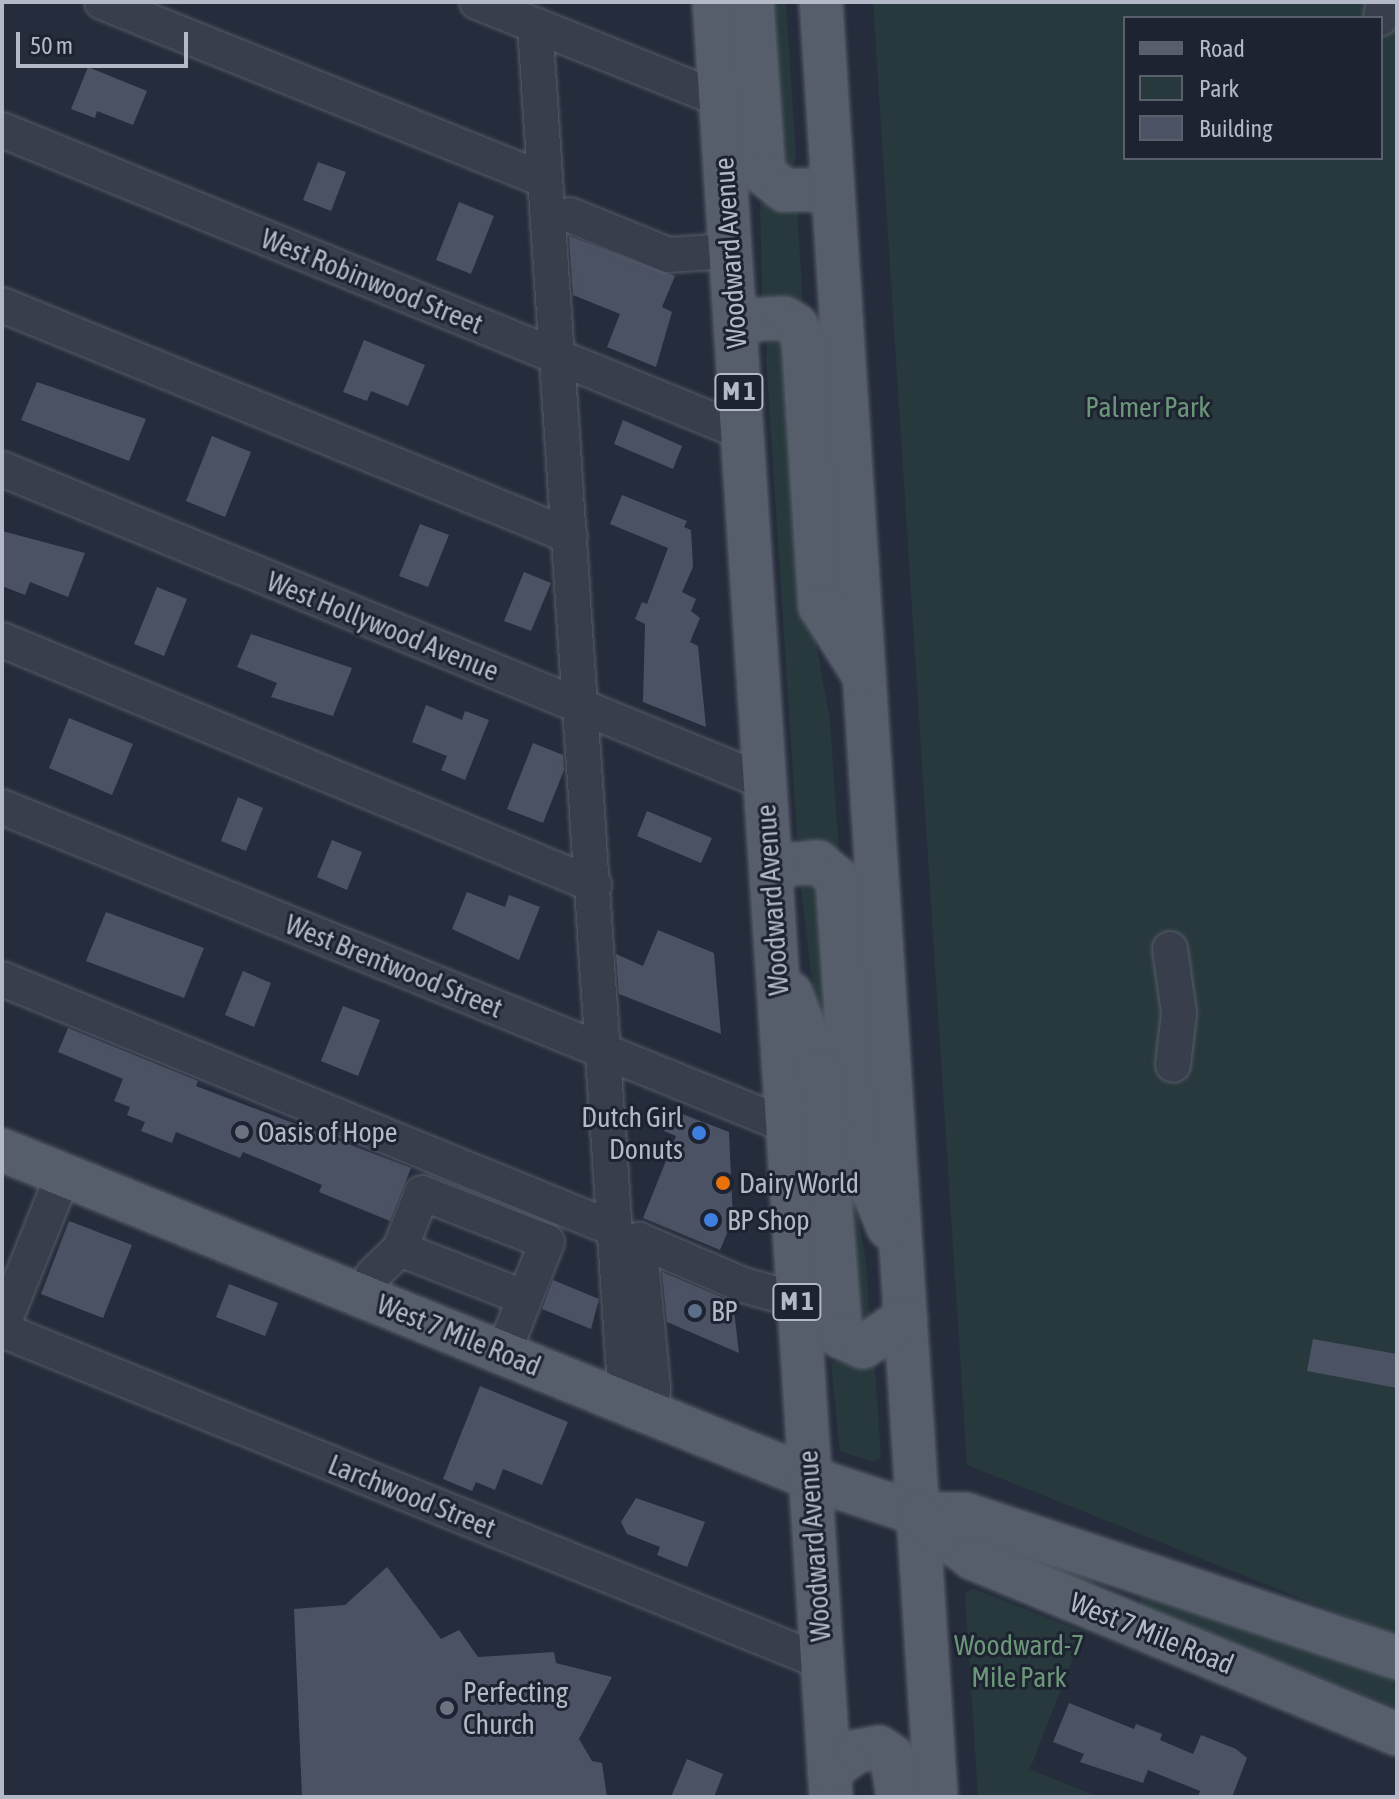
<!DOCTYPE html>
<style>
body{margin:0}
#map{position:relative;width:1399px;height:1799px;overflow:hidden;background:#252c3b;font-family:"Asap Condensed",sans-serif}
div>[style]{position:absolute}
.green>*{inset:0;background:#28393d}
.building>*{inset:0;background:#4b5264}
.roads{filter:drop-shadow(0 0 2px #565c69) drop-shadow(0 0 2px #565c69)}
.minor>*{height:34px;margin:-17px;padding:0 17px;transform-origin:17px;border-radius:17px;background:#383e4b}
.major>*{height:42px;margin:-21px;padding:0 21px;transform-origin:21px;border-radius:21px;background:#565d6b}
.dots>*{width:22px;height:22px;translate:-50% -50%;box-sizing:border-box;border:4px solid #1d2330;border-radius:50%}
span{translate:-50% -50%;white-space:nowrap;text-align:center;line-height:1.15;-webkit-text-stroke:6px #1d2330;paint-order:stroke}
.shield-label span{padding:2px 6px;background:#1d2330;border:2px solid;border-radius:6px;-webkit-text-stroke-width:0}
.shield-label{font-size:26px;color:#b4b9c7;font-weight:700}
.street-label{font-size:28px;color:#b4b9c7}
.park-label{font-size:28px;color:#6c967a}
.poi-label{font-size:28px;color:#b4b9c7}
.right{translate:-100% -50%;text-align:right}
.left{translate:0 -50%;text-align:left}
.frame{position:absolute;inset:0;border:4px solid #b4b9c7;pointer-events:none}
.legend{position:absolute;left:1123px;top:16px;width:260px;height:144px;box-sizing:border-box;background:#1d2330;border:2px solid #595f6c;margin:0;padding:10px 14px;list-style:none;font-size:24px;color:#b4b9c7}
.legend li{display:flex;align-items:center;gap:16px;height:40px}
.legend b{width:40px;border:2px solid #595f6c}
.scale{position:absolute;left:16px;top:32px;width:172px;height:36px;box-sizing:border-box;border:4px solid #b4b9c7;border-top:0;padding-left:10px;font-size:24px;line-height:28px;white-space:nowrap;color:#b4b9c7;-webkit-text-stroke:6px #1d2330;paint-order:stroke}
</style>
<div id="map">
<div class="green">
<div style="clip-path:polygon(757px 2px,786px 2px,796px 156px,793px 168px,780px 174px)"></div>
<div style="clip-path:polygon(evenodd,873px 2px,1397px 2px,1397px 1637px,967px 1465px,873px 2px,1125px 18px,1381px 18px,1381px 158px,1125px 158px,1125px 18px)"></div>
<div style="clip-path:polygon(760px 203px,797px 207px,803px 306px,765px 303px,762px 296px)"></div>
<div style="clip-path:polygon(775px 336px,785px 338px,811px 616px,830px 720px,839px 852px,797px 838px,766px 359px,767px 344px)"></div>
<div style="clip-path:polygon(810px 881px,821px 881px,851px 1177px,866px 1261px,870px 1325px,855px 1332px,803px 906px,801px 888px)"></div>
<div style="clip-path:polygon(835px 1361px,875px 1367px,881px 1458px,873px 1462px,840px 1451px,831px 1364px)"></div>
<div style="clip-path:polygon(976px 1536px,1095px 1578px,1093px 1584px,1086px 1585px)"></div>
<div style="clip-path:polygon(972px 1588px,1083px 1632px,1030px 1769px,1098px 1797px,978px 1797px,965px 1594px)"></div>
<div style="clip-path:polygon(1147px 1594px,1397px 1679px,1397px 1708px,1148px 1610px,1141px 1607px,1140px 1597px)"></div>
</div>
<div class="building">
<div style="clip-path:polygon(88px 67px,147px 91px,133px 125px,97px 111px,95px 118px,71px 109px)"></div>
<div style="clip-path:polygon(318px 162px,346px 172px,331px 211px,303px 200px)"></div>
<div style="clip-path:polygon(459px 202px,494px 216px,471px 274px,436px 260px)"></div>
<div style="clip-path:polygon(569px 236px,675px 276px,662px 307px,672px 312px,656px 367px,607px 347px,620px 314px,573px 295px)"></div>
<div style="clip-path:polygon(364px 340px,425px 365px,408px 406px,371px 391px,367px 401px,343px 392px)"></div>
<div style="clip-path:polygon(37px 382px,146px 419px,129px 461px,21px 420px)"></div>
<div style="clip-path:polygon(623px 420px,682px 446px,673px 469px,614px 444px)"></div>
<div style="clip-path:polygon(212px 436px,251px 452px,225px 517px,186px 501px)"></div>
<div style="clip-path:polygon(622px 495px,687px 521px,684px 527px,691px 530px,693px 567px,682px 592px,696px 599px,691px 611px,700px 618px,690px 642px,698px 646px,706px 727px,643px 702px,645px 624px,635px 619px,642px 602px,647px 604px,668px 548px,610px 524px)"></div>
<div style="clip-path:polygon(420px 524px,449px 535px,428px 587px,399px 576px)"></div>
<div style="clip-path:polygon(2px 531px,85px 553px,68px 597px,30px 582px,25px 595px,2px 586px)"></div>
<div style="clip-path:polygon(524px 572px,551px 583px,531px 631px,504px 621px)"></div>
<div style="clip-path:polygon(157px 587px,187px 599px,164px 656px,134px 644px)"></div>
<div style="clip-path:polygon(251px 634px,352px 668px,333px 716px,271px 697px,277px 683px,237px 667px)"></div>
<div style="clip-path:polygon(426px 705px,462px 720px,465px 711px,489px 720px,465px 780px,441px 770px,447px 756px,412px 742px)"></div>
<div style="clip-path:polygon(69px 718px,133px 744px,112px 795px,49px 768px)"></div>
<div style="clip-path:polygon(533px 743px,563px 755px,564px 770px,543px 823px,507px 809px)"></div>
<div style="clip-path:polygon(238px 797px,263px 808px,246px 851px,221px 841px)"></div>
<div style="clip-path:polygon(647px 811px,712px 838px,701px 863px,637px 836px)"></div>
<div style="clip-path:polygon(332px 840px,362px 852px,347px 890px,317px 877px)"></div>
<div style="clip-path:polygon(467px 892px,505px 907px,509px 895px,540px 907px,519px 960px,452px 929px)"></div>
<div style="clip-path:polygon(106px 912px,204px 948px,184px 998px,86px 961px)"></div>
<div style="clip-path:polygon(658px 930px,714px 953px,721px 1034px,619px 994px,616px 954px,643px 966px)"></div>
<div style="clip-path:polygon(243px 971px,271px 983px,254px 1027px,225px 1015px)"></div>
<div style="clip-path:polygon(343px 1006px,380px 1020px,358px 1076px,321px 1061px)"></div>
<div style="clip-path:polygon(68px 1028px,198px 1081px,196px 1086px,411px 1168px,390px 1221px,319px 1192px,322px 1185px,243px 1152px,240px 1158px,176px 1132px,172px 1143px,141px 1131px,145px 1122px,127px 1115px,130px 1107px,114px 1101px,123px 1079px,58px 1052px)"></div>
<div style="clip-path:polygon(672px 1110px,729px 1132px,733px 1219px,720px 1250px,643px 1218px,676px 1136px,664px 1131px)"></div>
<div style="clip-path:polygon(69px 1221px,132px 1245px,103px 1318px,41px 1294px)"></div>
<div style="clip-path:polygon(662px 1272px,733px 1302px,739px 1353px,667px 1322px)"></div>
<div style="clip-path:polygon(553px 1280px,599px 1299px,591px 1329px,542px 1309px)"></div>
<div style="clip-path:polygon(229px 1284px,278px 1303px,265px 1336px,216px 1317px)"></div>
<div style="clip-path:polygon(1313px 1339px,1397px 1354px,1397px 1388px,1307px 1371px)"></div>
<div style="clip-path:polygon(480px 1386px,568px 1422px,542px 1485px,503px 1469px,495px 1490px,476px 1482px,472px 1491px,443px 1479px)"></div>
<div style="clip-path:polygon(636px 1498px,705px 1522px,687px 1567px,657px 1555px,660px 1547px,627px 1534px,621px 1522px)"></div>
<div style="clip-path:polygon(387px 1567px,441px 1639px,459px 1630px,478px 1657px,554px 1652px,556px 1663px,612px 1677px,579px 1739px,592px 1761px,602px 1763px,607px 1797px,302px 1797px,294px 1609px,345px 1605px)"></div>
<div style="clip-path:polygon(1069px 1703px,1134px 1729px,1136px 1724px,1162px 1734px,1160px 1740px,1193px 1754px,1201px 1735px,1236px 1749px,1247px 1758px,1232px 1797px,1198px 1797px,1200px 1791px,1148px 1770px,1143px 1783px,1080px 1762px,1084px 1754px,1053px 1742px)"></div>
<div style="clip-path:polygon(687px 1759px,723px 1774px,714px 1797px,671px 1797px)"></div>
</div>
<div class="roads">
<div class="minor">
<div style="left:102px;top:2px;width:477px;rotate:21.9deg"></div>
<div style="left:477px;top:2px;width:262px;rotate:21.8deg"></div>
<div style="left:1381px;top:18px;width:16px;rotate:-79deg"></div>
<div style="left:535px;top:25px;width:1381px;rotate:86.22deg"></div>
<div style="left:2px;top:130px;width:799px;rotate:22.2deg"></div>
<div style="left:570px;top:215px;width:106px;rotate:22.2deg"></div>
<div style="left:668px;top:255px;width:62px;rotate:-3.7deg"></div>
<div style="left:2px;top:305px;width:613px;rotate:22.13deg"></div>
<div style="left:2px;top:469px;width:825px;rotate:22.3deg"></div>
<div style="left:2px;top:640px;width:641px;rotate:22.48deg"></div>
<div style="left:2px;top:807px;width:846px;rotate:22.08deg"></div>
<div style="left:1170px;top:949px;width:65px;rotate:82deg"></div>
<div style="left:1179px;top:1013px;width:52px;rotate:96.6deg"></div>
<div style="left:2px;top:979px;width:663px;rotate:22.23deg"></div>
<div style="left:400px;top:1249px;width:134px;rotate:21.4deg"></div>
<div style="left:365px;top:1297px;width:23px;rotate:-70deg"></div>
<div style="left:373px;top:1275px;width:37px;rotate:-44deg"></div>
<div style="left:400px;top:1249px;width:60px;rotate:-68.6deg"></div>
<div style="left:422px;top:1193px;width:134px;rotate:21.4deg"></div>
<div style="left:547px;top:1242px;width:119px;rotate:111.6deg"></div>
<div style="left:2px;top:1327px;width:164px;rotate:-68.1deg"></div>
<div style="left:2px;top:1330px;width:885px;rotate:22.04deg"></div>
<div style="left:650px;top:1413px;width:25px;rotate:-83deg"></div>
<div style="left:653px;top:1388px;width:149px;rotate:-95.4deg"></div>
<div style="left:639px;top:1240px;width:113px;rotate:23.4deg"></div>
<div style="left:743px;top:1285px;width:56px;rotate:15.5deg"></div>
<div style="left:797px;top:1300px;width:23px;rotate:-2deg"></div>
</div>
<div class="major">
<div style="left:714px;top:2px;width:1799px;rotate:86.27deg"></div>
<div style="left:752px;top:2px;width:172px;rotate:86deg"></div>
<div style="left:764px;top:174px;width:26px;rotate:39deg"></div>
<div style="left:784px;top:190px;width:48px"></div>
<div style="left:821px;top:2px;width:1799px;rotate:86.33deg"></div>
<div style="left:735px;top:321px;width:49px;rotate:-3.5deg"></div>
<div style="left:784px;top:318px;width:14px;rotate:30deg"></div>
<div style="left:796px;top:325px;width:16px;rotate:63deg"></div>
<div style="left:803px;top:339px;width:268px;rotate:86.4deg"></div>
<div style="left:820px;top:606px;width:79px;rotate:57.9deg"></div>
<div style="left:771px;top:866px;width:47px;rotate:-4.9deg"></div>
<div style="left:818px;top:862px;width:25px;rotate:40deg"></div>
<div style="left:837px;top:878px;width:271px;rotate:86.2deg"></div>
<div style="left:855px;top:1148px;width:86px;rotate:67.3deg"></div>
<div style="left:791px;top:993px;width:83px;rotate:69.6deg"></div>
<div style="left:820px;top:1071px;width:267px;rotate:85.5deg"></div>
<div style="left:841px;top:1337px;width:24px;rotate:24deg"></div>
<div style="left:863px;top:1347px;width:52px;rotate:-34.9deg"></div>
<div style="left:2px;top:1150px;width:872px;rotate:22.09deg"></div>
<div style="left:810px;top:1478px;width:114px;rotate:18.4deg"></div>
<div style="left:918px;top:1514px;width:47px"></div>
<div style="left:965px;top:1514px;width:455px;rotate:18.4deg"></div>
<div style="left:918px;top:1514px;width:70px;rotate:39.2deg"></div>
<div style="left:972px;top:1558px;width:460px;rotate:22.5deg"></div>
<div style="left:829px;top:1771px;width:35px;rotate:-35deg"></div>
<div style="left:858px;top:1751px;width:21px;rotate:-11deg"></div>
<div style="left:879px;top:1747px;width:14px;rotate:34deg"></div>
<div style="left:891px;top:1755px;width:43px;rotate:80.5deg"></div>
</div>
</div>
<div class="dots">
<div style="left:242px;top:1132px;background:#6b7280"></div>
<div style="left:699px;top:1133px;background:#3f7fe0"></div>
<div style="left:723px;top:1183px;background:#e8710a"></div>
<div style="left:711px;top:1220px;background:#3f7fe0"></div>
<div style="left:695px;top:1311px;background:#5c6f8a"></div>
<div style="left:447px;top:1708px;background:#6b7280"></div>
</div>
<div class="shield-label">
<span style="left:739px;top:392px">M 1</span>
<span style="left:797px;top:1302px">M 1</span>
</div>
<div class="street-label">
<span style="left:730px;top:253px;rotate:-94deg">Woodward Avenue</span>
<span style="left:372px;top:281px;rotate:22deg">West Robinwood Street</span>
<span style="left:383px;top:626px;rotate:22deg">West Hollywood Avenue</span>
<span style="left:772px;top:900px;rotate:-94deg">Woodward Avenue</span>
<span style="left:394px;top:966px;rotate:22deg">West Brentwood Street</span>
<span style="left:459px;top:1335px;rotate:22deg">West 7 Mile Road</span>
<span style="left:412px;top:1496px;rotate:22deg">Larchwood Street</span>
<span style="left:814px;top:1546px;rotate:-94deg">Woodward Avenue</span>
<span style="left:1152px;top:1633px;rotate:22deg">West 7 Mile Road</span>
</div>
<div class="park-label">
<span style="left:1148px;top:407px">Palmer Park</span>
<span style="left:1019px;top:1661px">Woodward-7<br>Mile Park</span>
</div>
<div class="poi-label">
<span class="right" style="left:683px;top:1133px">Dutch Girl<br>Donuts</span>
<span class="left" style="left:258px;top:1132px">Oasis of Hope</span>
<span class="left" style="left:739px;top:1183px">Dairy World</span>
<span class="left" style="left:727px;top:1220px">BP Shop</span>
<span class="left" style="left:711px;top:1311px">BP</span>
<span class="left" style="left:463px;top:1708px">Perfecting<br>Church</span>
</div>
<div class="frame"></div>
<ul class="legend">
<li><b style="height:10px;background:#565d6b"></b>Road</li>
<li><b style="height:22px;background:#28393d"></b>Park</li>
<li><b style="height:22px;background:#4b5264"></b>Building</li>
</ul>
<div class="scale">50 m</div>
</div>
